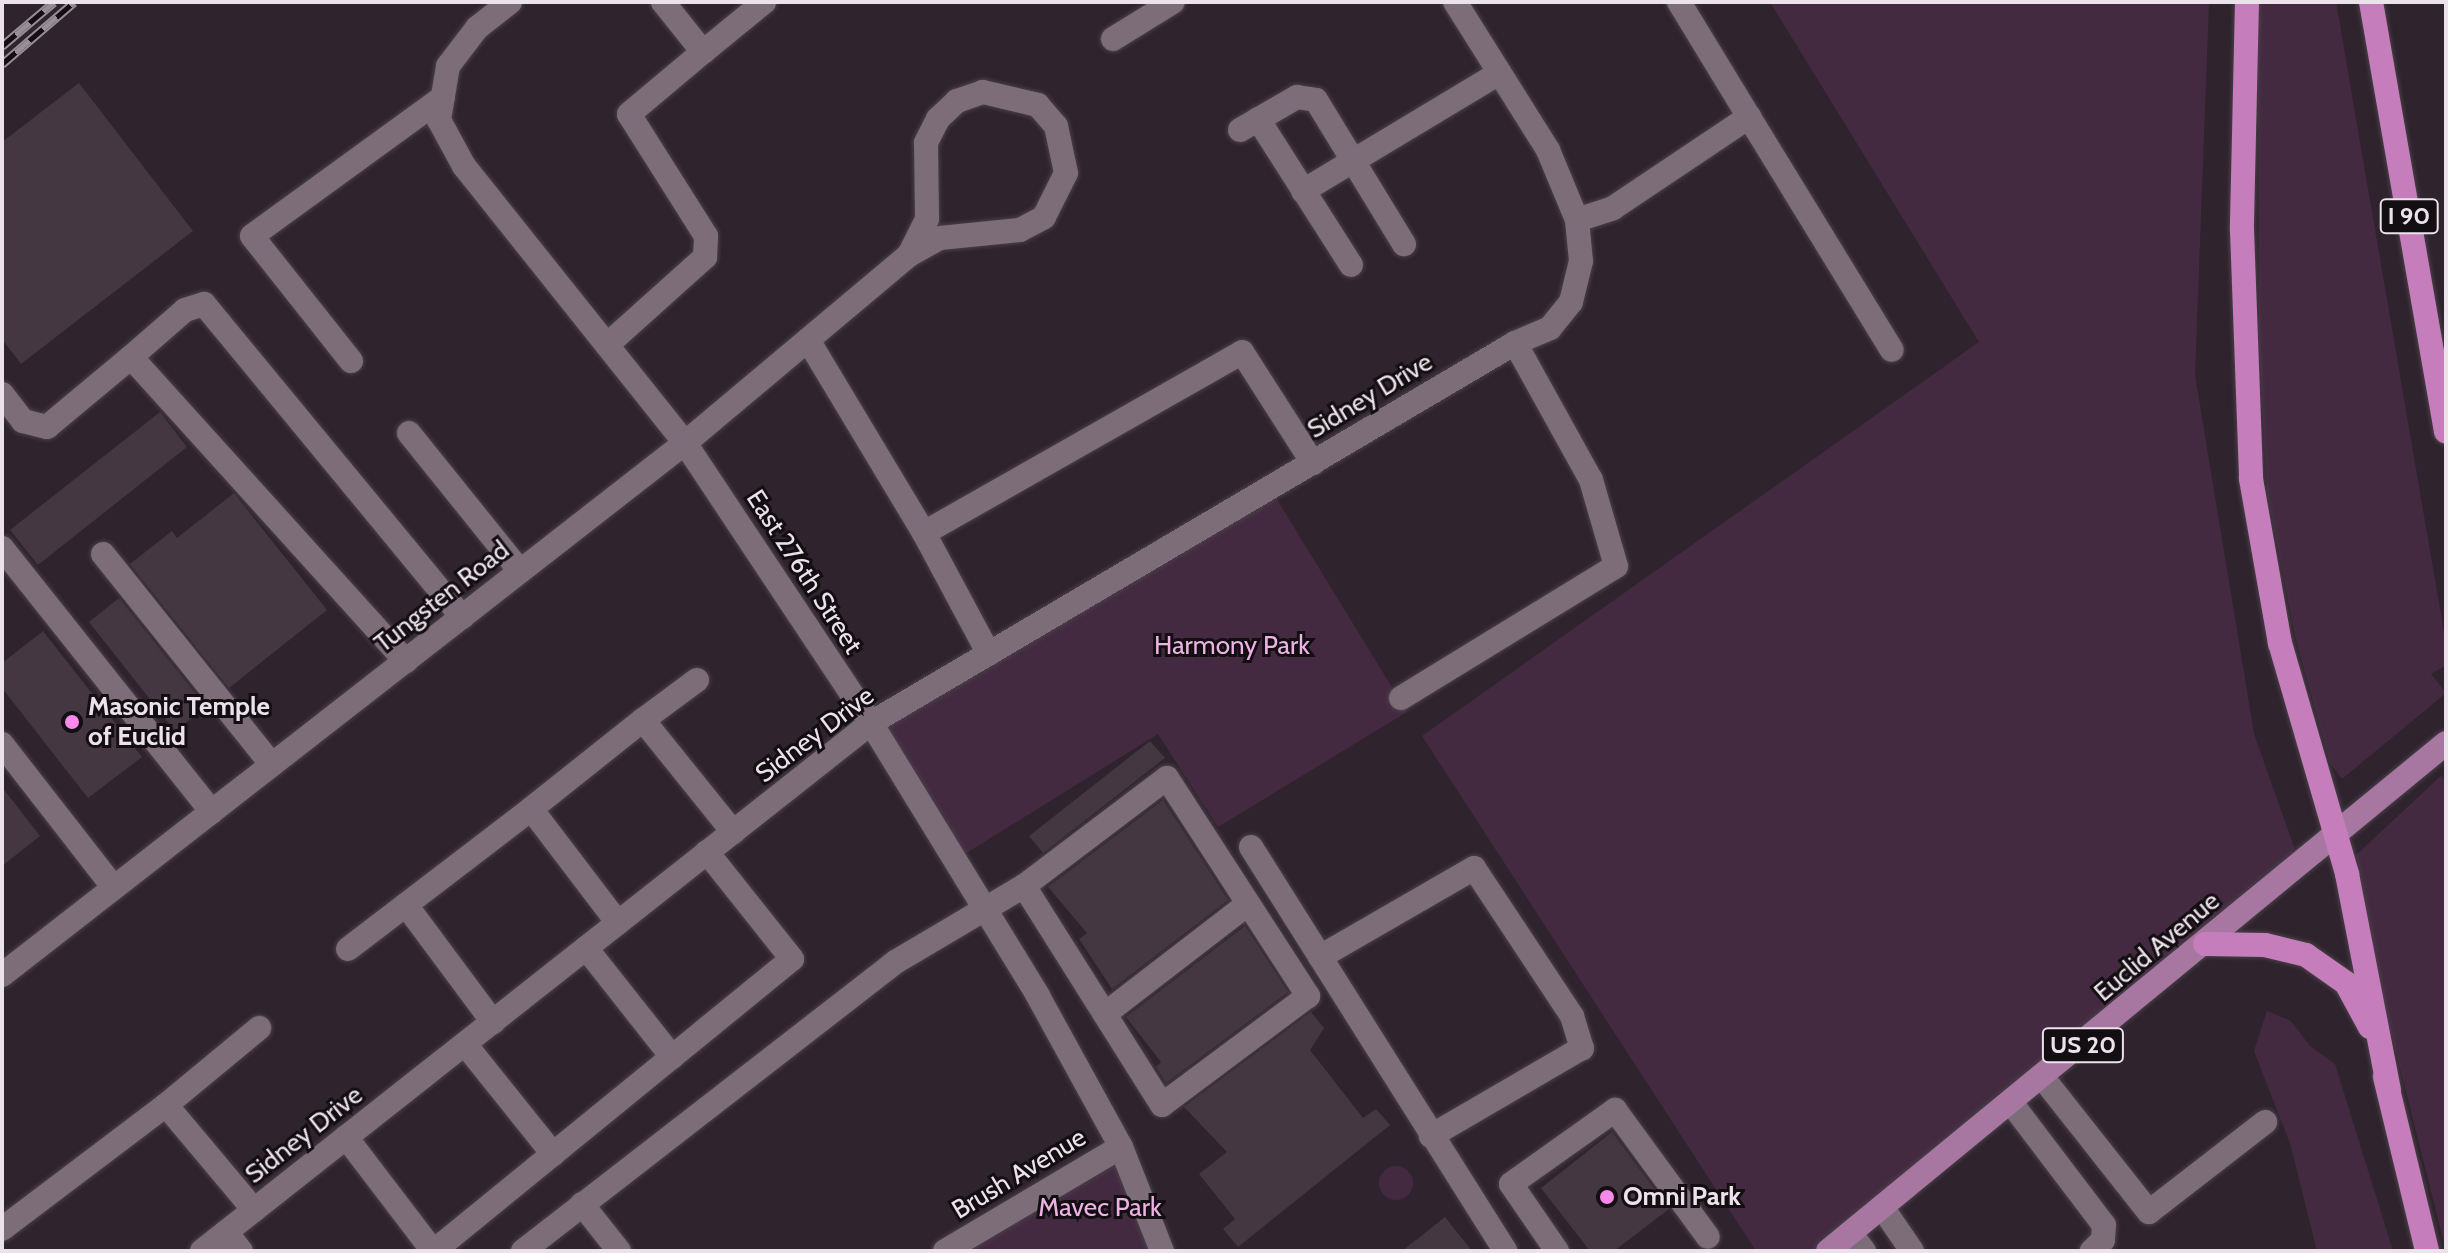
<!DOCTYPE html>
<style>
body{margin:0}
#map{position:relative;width:2448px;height:1253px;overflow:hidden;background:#2f232d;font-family:Cabin,sans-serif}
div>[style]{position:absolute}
.green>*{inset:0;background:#442a41}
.round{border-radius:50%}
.building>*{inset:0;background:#443742}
.roads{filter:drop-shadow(0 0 2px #494048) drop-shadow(0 0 2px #494048)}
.minor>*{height:24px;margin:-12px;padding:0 12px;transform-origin:12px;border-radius:12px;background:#7c6d79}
.major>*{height:24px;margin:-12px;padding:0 12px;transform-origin:12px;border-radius:12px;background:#a877a1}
.highway>*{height:24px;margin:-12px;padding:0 12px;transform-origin:12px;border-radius:12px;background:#c67dbc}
.rail>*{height:9px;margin-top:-4.5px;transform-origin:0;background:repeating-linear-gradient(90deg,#130e12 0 18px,#988e96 0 36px);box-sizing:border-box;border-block:2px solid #988e96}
.dots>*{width:22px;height:22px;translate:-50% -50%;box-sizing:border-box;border:4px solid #130e12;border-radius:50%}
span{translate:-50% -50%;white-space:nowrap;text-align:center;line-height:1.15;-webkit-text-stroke:6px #130e12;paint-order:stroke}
.shield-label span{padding:2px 6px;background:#130e12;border:2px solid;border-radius:6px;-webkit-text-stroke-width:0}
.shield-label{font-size:24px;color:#ece3ea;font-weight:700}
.street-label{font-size:26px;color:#ece3ea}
.park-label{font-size:26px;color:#edb2e4}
.poi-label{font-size:26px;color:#ece3ea;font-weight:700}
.left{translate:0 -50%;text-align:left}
.frame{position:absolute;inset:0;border:4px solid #ece3ea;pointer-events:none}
</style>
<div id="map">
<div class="green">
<div style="clip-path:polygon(1770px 2px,2209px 2px,2195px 375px,2254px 734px,2300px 864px,1828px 1251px,1756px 1251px,1422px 736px,1979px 342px)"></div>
<div style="clip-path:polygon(2258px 2px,2336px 2px,2446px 644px,2446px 665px,2431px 674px,2446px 693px,2342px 779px,2330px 763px,2295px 636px,2267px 492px,2259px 346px)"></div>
<div style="clip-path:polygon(1270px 488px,1407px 712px,1218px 827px,1158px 734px,955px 860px,871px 723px)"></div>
<div style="clip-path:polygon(2442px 775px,2446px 784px,2446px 1251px,2381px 992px,2356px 855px)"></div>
<div style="clip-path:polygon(2267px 1011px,2291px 1021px,2310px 1046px,2335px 1064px,2393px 1251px,2317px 1251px,2291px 1146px,2254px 1051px)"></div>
<div style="clip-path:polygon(1121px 1147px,1161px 1251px,946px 1251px)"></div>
<div class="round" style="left:1379px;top:1166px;width:34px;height:34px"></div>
</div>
<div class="building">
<div style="clip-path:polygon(79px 83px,193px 231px,21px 364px,2px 339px,2px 142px)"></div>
<div style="clip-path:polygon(160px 412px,187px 447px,38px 565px,10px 530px)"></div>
<div style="clip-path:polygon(234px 493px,327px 610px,229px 688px,130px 564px,172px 531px,177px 538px)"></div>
<div style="clip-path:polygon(119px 598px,206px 707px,175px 731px,89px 622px)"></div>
<div style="clip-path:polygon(43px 631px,142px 757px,88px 798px,2px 688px,2px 663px)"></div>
<div style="clip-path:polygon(1150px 741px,1165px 758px,1043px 853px,1029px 836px)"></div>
<div style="clip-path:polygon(2px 787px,40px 836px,2px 866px)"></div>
<div style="clip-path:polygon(1163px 800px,1228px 900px,1112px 989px,1079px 939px,1087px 933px,1048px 887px)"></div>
<div style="clip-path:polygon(1245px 926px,1288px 992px,1166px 1083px,1156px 1067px,1161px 1062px,1126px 1017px)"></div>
<div style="clip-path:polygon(1311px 1012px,1324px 1028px,1310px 1050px,1363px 1118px,1376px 1109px,1390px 1125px,1238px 1247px,1223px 1229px,1235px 1219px,1199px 1174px,1227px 1152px,1184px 1107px)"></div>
<div style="clip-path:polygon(1612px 1132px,1669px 1209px,1614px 1251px,1590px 1251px,1541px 1188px)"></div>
<div style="clip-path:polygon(1445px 1217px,1472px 1251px,1402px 1251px)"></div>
</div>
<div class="roads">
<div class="minor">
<div style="left:510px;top:2px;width:42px;rotate:141.8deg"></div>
<div style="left:477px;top:28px;width:48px;rotate:127.3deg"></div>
<div style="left:448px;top:66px;width:55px;rotate:99.5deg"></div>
<div style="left:439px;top:120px;width:52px;rotate:61.5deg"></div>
<div style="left:464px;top:166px;width:354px;rotate:51.4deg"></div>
<div style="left:685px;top:443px;width:336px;rotate:56.4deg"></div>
<div style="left:871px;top:723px;width:320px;rotate:58.5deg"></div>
<div style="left:1038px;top:996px;width:172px;rotate:61.2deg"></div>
<div style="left:1121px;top:1147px;width:112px;rotate:68.5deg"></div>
<div style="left:1679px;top:2px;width:135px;rotate:58.7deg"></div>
<div style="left:1113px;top:39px;width:70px;rotate:-31.7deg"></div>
<div style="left:703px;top:52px;width:79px;rotate:-39.3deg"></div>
<div style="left:1258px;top:119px;width:173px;rotate:57.5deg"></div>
<div style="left:1240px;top:130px;width:66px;rotate:-30.1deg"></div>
<div style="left:1297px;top:97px;width:19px;rotate:9deg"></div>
<div style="left:1316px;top:100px;width:169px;rotate:58.6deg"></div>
<div style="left:1303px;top:191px;width:229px;rotate:-31deg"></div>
<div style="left:1577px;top:220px;width:38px;rotate:-18deg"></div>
<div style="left:1613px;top:208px;width:164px;rotate:-33.8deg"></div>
<div style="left:1749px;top:117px;width:273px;rotate:58.5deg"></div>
<div style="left:808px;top:340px;width:225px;rotate:59deg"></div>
<div style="left:924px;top:533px;width:366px;rotate:-29.6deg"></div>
<div style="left:1242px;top:352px;width:132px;rotate:57.4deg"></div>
<div style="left:607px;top:345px;width:132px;rotate:-41.9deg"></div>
<div style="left:705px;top:257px;width:21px;rotate:-87deg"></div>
<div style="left:706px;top:236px;width:144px;rotate:-122.3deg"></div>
<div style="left:629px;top:114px;width:97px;rotate:-40deg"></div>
<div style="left:703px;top:52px;width:64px;rotate:-128.7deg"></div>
<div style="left:131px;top:357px;width:72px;rotate:-41deg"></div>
<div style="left:185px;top:310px;width:20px;rotate:-18deg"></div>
<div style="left:204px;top:304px;width:406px;rotate:50.5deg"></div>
<div style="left:351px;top:361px;width:159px;rotate:-128.4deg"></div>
<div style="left:252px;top:236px;width:236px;rotate:-36deg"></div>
<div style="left:2px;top:394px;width:34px;rotate:52deg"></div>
<div style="left:23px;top:421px;width:25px;rotate:14deg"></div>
<div style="left:47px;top:427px;width:109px;rotate:-39.8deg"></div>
<div style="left:131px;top:357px;width:410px;rotate:47.9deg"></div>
<div style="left:409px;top:433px;width:177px;rotate:51.2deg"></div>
<div style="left:924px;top:533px;width:137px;rotate:61.8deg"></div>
<div style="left:2px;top:548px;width:337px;rotate:51.5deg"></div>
<div style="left:103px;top:554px;width:270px;rotate:51.3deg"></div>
<div style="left:697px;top:680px;width:67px;rotate:143.5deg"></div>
<div style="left:643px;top:720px;width:144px;rotate:51.2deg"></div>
<div style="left:1401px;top:698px;width:252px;rotate:-31.5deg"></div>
<div style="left:1616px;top:566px;width:90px;rotate:-106.2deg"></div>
<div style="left:1591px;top:480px;width:157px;rotate:-119deg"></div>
<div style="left:2px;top:744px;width:182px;rotate:52.1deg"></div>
<div style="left:1251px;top:847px;width:477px;rotate:57.8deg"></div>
<div style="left:406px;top:905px;width:146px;rotate:53.4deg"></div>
<div style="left:618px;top:923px;width:143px;rotate:-127.3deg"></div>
<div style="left:531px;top:809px;width:143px;rotate:-38.5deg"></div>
<div style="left:586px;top:948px;width:139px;rotate:51.7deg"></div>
<div style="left:348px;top:949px;width:230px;rotate:-37.4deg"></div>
<div style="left:1320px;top:957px;width:178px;rotate:-30deg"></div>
<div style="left:1474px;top:868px;width:178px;rotate:56.5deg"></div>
<div style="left:1572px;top:1016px;width:34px;rotate:73deg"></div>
<div style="left:1582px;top:1048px;width:175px;rotate:149.8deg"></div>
<div style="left:2px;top:975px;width:866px;rotate:-37.92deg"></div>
<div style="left:685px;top:443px;width:292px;rotate:-40deg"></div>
<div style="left:909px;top:255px;width:35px;rotate:-29deg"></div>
<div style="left:940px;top:238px;width:80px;rotate:-5.7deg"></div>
<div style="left:1020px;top:230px;width:27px;rotate:-28deg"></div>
<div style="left:1044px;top:217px;width:49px;rotate:-63.4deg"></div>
<div style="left:1066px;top:173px;width:48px;rotate:-102deg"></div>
<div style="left:1056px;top:126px;width:28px;rotate:-131deg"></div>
<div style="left:1038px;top:105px;width:57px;rotate:-166.7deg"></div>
<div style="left:983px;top:92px;width:28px;rotate:161deg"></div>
<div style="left:957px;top:101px;width:26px;rotate:137deg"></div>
<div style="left:938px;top:119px;width:27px;rotate:117deg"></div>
<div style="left:926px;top:143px;width:76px;rotate:89.2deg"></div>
<div style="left:927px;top:219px;width:40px;rotate:116.6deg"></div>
<div style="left:1105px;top:1014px;width:180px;rotate:-37.6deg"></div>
<div style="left:465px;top:1044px;width:141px;rotate:51.3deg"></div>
<div style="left:2043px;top:1078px;width:171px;rotate:51.7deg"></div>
<div style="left:2149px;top:1212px;width:147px;rotate:-37.8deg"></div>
<div style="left:2012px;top:1104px;width:152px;rotate:52.8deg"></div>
<div style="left:2104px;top:1225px;width:15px;rotate:94deg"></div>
<div style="left:2103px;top:1240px;width:16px;rotate:135deg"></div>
<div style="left:166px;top:1105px;width:121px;rotate:-39.6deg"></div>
<div style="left:346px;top:1137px;width:143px;rotate:52.7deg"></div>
<div style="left:582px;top:1204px;width:60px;rotate:51.8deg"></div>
<div style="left:1882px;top:1207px;width:53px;rotate:55.7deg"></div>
<div style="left:2px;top:1229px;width:206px;rotate:-37.1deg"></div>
<div style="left:166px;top:1105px;width:137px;rotate:50deg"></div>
<div style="left:226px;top:1232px;width:24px;rotate:52deg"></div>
<div style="left:1850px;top:1233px;width:23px;rotate:52deg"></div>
<div style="left:202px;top:1251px;width:852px;rotate:-38.28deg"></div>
<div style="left:871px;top:723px;width:748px;rotate:-30.54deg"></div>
<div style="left:1515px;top:343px;width:38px;rotate:-23deg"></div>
<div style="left:1550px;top:328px;width:33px;rotate:-51deg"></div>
<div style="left:1571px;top:302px;width:42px;rotate:-76.3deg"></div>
<div style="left:1581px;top:261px;width:41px;rotate:-95.6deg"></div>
<div style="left:1577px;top:220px;width:76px;rotate:-112.5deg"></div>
<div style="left:1548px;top:150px;width:175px;rotate:-122.1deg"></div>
<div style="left:434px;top:1251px;width:462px;rotate:-39.2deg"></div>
<div style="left:792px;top:959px;width:137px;rotate:-128.5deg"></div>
<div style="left:523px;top:1251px;width:473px;rotate:-37.8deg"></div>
<div style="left:897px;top:961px;width:147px;rotate:-30.6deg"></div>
<div style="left:1024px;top:886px;width:179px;rotate:-37.1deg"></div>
<div style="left:1167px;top:778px;width:260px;rotate:57.1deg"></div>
<div style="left:1308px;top:996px;width:182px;rotate:143.3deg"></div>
<div style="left:1162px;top:1105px;width:259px;rotate:-122.2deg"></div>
<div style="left:945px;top:1251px;width:204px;rotate:-30.6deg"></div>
<div style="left:1557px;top:1251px;width:81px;rotate:-124.5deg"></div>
<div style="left:1511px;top:1184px;width:128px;rotate:-35.4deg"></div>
<div style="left:1615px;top:1110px;width:157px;rotate:53.8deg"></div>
</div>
<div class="major">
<div style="left:1828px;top:1251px;width:800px;rotate:-39.42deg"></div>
</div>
<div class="highway">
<div style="left:2247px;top:2px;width:228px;rotate:91.3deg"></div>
<div style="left:2242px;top:230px;width:249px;rotate:87.9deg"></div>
<div style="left:2251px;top:479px;width:167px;rotate:80deg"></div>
<div style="left:2280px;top:643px;width:241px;rotate:73.8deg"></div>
<div style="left:2347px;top:874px;width:220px;rotate:79deg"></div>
<div style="left:2371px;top:2px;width:436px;rotate:80.1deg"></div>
<div style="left:2205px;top:944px;width:60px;rotate:1deg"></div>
<div style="left:2265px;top:945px;width:42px;rotate:13.7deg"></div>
<div style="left:2306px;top:955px;width:49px;rotate:35deg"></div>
<div style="left:2346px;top:983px;width:50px;rotate:61.4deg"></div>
<div style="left:2385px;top:1077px;width:179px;rotate:76.4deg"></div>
</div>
</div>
<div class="rail">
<div style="left:2px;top:46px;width:68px;rotate:-40.2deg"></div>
<div style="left:2px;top:64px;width:95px;rotate:-40.7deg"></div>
</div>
<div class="dots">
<div style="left:72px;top:722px;background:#f888ea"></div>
<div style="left:1607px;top:1197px;background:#f888ea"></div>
</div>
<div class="shield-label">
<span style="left:2409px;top:216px">I 90</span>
<span style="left:2083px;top:1045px">US 20</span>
</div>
<div class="street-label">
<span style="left:1370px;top:396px;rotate:-31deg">Sidney Drive</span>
<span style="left:804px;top:572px;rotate:57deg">East 276th Street</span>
<span style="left:442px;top:597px;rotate:-38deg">Tungsten Road</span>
<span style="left:815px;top:735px;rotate:-37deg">Sidney Drive</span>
<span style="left:2157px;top:947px;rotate:-40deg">Euclid Avenue</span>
<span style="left:304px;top:1135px;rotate:-38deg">Sidney Drive</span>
<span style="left:1019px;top:1174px;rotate:-31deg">Brush Avenue</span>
</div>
<div class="park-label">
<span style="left:1232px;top:646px">Harmony Park</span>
<span style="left:1100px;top:1208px">Mavec Park</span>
</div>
<div class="poi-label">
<span class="left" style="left:88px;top:722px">Masonic Temple<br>of Euclid</span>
<span class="left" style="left:1623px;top:1197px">Omni Park</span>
</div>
<div class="frame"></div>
</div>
